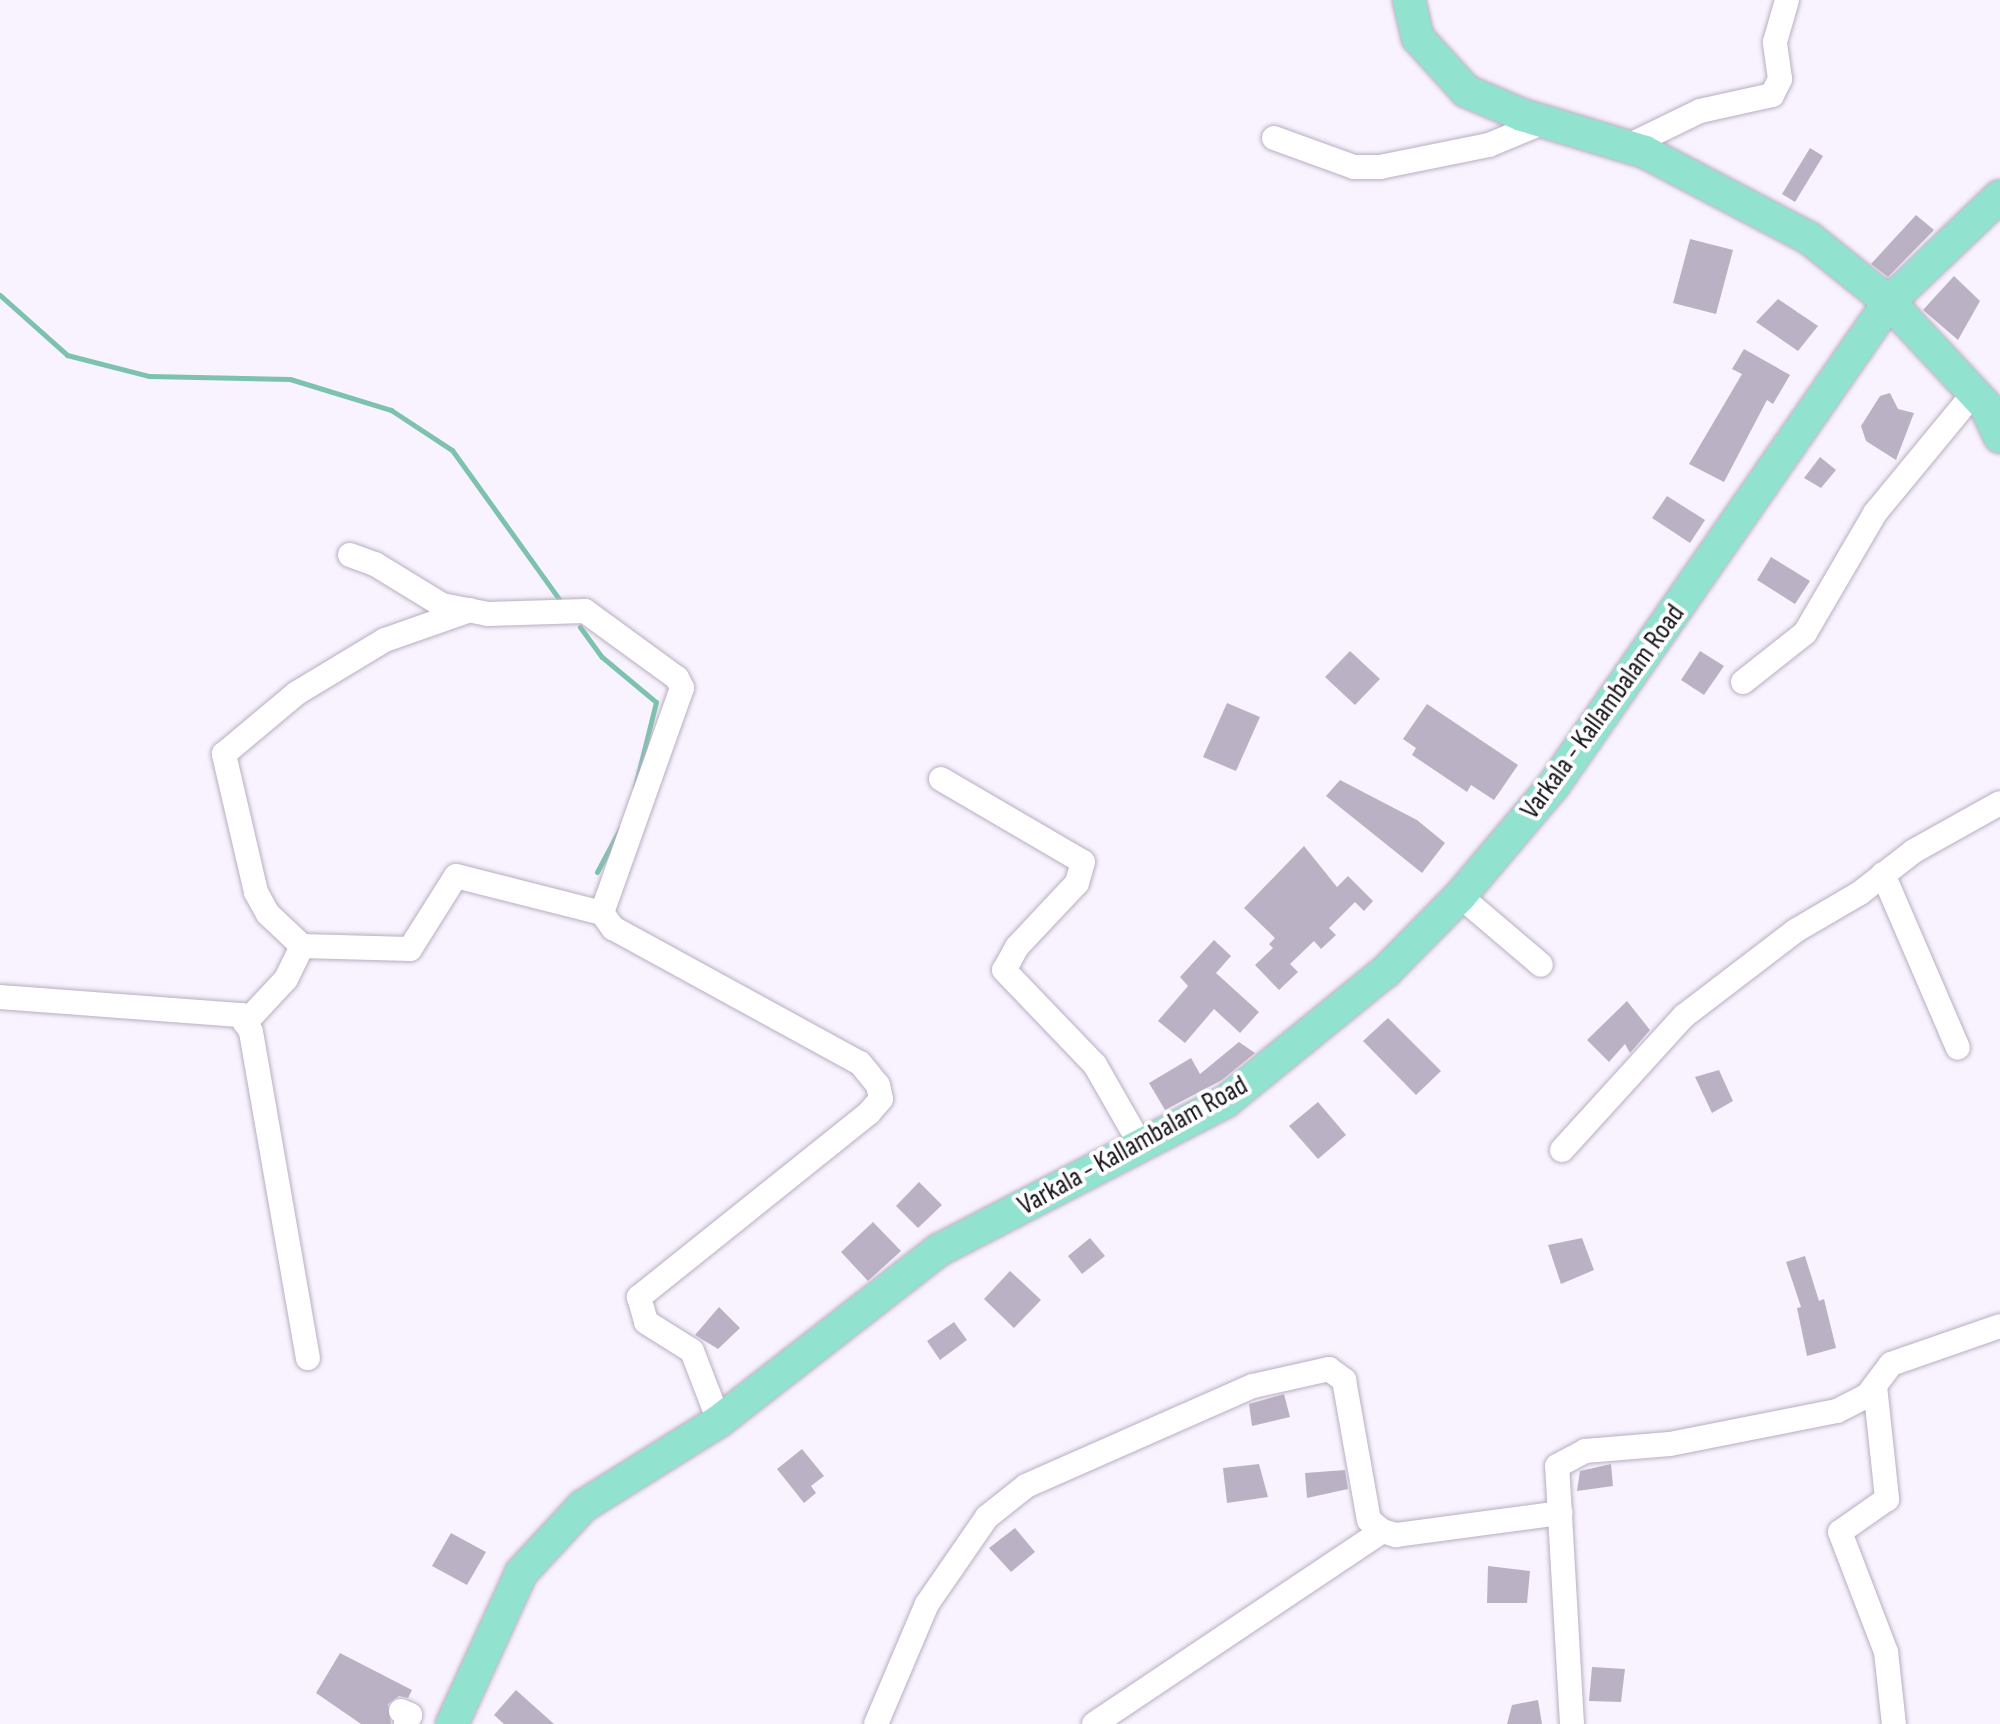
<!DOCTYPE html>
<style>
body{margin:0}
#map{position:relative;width:2000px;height:1724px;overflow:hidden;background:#f9f3ff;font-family:"Sofia Sans Condensed",sans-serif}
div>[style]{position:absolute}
.stream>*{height:5px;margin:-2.5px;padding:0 2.5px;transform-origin:2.5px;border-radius:2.5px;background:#7cc2af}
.building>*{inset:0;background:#bbb1c4}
.roads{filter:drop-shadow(0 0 2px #b8aec1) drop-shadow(0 0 2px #b8aec1)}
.minor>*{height:24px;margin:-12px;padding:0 12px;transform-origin:12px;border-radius:12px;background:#fff}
.major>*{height:32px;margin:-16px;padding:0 16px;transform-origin:16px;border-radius:16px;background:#91e3d0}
span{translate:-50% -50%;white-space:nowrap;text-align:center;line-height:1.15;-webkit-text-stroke:8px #fff;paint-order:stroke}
.street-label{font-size:28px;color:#18151c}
</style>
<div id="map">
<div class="stream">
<div style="left:0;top:295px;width:90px;rotate:41.8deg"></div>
<div style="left:67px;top:355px;width:85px;rotate:14.4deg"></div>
<div style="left:149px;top:376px;width:141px;rotate:1.2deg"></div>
<div style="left:290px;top:379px;width:106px;rotate:17.1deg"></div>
<div style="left:391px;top:410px;width:73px;rotate:33.3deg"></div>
<div style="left:452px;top:450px;width:183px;rotate:54.3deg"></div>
<div style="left:580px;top:627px;width:37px;rotate:54deg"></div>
<div style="left:602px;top:657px;width:70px;rotate:39.8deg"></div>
<div style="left:656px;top:702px;width:88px;rotate:103.9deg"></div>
<div style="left:597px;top:872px;width:51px;rotate:-61.9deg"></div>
</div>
<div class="building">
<div style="clip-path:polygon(1810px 148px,1823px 156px,1795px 202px,1782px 194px)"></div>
<div style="clip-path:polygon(1916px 215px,1934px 230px,1888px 277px,1871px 264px)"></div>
<div style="clip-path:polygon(1690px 239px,1733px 250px,1716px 314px,1673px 303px)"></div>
<div style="clip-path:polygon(1954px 276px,1980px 301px,1958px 340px,1923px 310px)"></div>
<div style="clip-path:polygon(1778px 299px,1818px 326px,1798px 351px,1756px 322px)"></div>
<div style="clip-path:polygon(1744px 349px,1790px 375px,1773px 404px,1767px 400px,1724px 482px,1689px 464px,1742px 374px,1732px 369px)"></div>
<div style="clip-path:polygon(1890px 393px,1898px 409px,1914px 413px,1896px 460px,1866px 441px,1861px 426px,1880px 396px)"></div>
<div style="clip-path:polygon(1820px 457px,1836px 470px,1821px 488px,1804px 478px)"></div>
<div style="clip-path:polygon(1667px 496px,1705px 520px,1690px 543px,1652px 518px)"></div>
<div style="clip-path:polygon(1771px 557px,1810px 581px,1795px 604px,1757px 580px)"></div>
<div style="clip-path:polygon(1350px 651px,1380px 679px,1355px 705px,1325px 677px)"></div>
<div style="clip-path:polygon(1700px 651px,1724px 666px,1704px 695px,1681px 680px)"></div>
<div style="clip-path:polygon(1227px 703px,1260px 717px,1236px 771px,1203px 757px)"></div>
<div style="clip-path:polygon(1427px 704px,1518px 765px,1494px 800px,1471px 785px,1467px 792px,1412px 755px,1416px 748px,1403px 739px)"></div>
<div style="clip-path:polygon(1340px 780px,1417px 820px,1445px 843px,1422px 873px,1326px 796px)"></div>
<div style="clip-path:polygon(1304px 846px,1337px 887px,1348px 876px,1373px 901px,1364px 911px,1355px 902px,1329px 928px,1336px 935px,1321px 949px,1314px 941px,1290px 964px,1298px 972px,1279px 990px,1255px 965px,1273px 948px,1269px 944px,1275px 938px,1244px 908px)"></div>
<div style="clip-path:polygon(1214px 940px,1231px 956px,1216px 973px,1259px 1012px,1240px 1033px,1214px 1009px,1185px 1043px,1158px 1021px,1188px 986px,1180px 977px)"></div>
<div style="clip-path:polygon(1627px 1001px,1650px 1030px,1630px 1053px,1625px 1044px,1609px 1062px,1587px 1040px)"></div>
<div style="clip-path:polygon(1388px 1018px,1441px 1071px,1416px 1095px,1363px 1041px)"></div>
<div style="clip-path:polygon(1239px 1042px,1255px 1053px,1222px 1080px,1165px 1110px,1149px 1083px,1191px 1058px,1200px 1074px)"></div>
<div style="clip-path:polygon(1719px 1070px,1733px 1101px,1712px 1113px,1695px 1077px)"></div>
<div style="clip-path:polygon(1318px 1102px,1346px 1135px,1318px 1159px,1289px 1126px)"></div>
<div style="clip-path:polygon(919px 1182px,942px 1205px,918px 1228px,896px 1206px)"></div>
<div style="clip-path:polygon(873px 1222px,901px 1251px,868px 1281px,841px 1252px)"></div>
<div style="clip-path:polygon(1090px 1238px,1105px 1256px,1082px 1274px,1068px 1256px)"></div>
<div style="clip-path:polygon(1582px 1238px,1594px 1270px,1561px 1284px,1548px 1245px)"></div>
<div style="clip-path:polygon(1805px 1256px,1819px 1301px,1824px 1299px,1836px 1348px,1807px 1356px,1797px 1308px,1801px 1307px,1786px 1262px)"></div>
<div style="clip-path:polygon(1010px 1271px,1041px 1300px,1014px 1328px,984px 1299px)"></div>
<div style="clip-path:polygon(719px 1307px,740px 1328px,718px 1349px,695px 1335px)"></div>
<div style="clip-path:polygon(954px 1322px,967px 1340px,940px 1360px,927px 1341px)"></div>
<div style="clip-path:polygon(1284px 1394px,1290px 1417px,1252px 1426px,1249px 1404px)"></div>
<div style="clip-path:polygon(802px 1449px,824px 1476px,811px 1486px,816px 1493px,804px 1503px,777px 1469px)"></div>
<div style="clip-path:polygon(1259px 1464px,1268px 1497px,1227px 1503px,1223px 1468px)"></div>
<div style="clip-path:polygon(1611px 1464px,1613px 1486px,1577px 1491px,1580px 1471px)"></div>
<div style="clip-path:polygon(1345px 1470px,1348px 1489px,1307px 1498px,1305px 1473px)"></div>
<div style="clip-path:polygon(1015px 1528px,1035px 1552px,1011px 1572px,989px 1548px)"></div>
<div style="clip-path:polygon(451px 1533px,486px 1552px,467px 1585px,432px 1566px)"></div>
<div style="clip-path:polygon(1488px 1566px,1530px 1571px,1527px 1603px,1487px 1603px)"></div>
<div style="clip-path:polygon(340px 1653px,412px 1690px,408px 1698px,399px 1696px,388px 1704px,391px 1724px,361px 1724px,316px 1693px)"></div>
<div style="clip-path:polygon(1592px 1667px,1625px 1669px,1621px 1702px,1589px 1701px)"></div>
<div style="clip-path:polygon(516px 1690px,554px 1724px,504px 1724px,494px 1715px)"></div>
<div style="clip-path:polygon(1538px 1700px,1542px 1724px,1507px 1724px,1512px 1705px)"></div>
</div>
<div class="roads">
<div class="minor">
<div style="left:1274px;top:138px;width:85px;rotate:19.9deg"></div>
<div style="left:1354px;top:167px;width:26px"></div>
<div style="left:1380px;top:167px;width:111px;rotate:-11.4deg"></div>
<div style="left:1489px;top:145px;width:60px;rotate:-22.7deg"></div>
<div style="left:1628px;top:146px;width:80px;rotate:-25.9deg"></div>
<div style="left:1700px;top:111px;width:74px;rotate:-12.5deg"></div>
<div style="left:1772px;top:95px;width:18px;rotate:-63deg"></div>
<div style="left:1780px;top:79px;width:37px;rotate:-98deg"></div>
<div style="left:1775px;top:42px;width:44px;rotate:-74.1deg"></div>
<div style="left:350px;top:555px;width:27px;rotate:20deg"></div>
<div style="left:375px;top:564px;width:79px;rotate:31.5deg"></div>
<div style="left:442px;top:605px;width:47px;rotate:11.1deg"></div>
<div style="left:488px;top:614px;width:97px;rotate:-1.8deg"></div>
<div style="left:585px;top:611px;width:114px;rotate:36.1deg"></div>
<div style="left:677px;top:678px;width:11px;rotate:63deg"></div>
<div style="left:682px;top:688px;width:239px;rotate:109.6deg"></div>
<div style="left:602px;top:913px;width:19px;rotate:54deg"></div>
<div style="left:613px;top:928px;width:281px;rotate:28.7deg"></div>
<div style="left:860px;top:1063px;width:28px;rotate:51deg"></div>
<div style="left:878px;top:1085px;width:14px;rotate:78deg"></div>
<div style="left:881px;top:1099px;width:18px;rotate:131deg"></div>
<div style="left:869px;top:1113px;width:295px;rotate:141.3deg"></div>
<div style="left:639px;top:1297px;width:26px;rotate:74deg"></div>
<div style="left:646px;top:1322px;width:54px;rotate:32.2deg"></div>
<div style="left:692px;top:1351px;width:75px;rotate:68.9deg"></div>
<div style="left:1743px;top:682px;width:79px;rotate:-38.3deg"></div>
<div style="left:1805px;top:633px;width:139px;rotate:-59.7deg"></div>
<div style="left:1875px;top:513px;width:156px;rotate:-50.5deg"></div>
<div style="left:941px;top:779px;width:164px;rotate:30.3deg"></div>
<div style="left:1083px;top:862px;width:22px;rotate:106deg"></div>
<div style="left:1077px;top:883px;width:88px;rotate:133.2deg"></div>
<div style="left:1017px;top:947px;width:26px;rotate:119deg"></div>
<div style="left:1004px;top:970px;width:132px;rotate:46.2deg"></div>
<div style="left:1095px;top:1065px;width:95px;rotate:60.2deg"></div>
<div style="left:1883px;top:874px;width:189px;rotate:66.7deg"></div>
<div style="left:1460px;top:896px;width:106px;rotate:40.4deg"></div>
<div style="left:302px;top:946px;width:108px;rotate:1.6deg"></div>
<div style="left:410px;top:949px;width:86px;rotate:-57.8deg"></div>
<div style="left:456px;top:876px;width:151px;rotate:14.2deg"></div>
<div style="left:0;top:997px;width:243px;rotate:4.3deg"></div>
<div style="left:242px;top:1015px;width:19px;rotate:62deg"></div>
<div style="left:251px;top:1032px;width:331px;rotate:80.1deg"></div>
<div style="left:245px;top:1023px;width:60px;rotate:-47deg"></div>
<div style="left:286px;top:979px;width:37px;rotate:-64deg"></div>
<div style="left:302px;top:946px;width:47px;rotate:-136.7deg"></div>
<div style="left:268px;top:914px;width:25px;rotate:-119deg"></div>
<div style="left:256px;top:892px;width:142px;rotate:-103.1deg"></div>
<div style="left:224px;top:754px;width:95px;rotate:-39.9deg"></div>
<div style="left:297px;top:693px;width:103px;rotate:-31.1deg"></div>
<div style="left:385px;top:640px;width:90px;rotate:-19.4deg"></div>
<div style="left:1562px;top:1150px;width:181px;rotate:-47.7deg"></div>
<div style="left:1684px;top:1016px;width:140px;rotate:-37.4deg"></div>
<div style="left:1795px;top:931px;width:75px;rotate:-30.3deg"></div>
<div style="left:1860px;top:893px;width:68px;rotate:-37.9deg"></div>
<div style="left:1914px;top:851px;width:98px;rotate:-29.2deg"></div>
<div style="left:1875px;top:1386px;width:114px;rotate:83.9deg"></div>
<div style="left:1887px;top:1499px;width:57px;rotate:144.9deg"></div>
<div style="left:1840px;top:1532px;width:129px;rotate:69deg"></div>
<div style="left:1886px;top:1652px;width:72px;rotate:83.7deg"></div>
<div style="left:401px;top:1711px;width:10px;rotate:24deg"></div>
<div style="left:410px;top:1715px;width:10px;rotate:114deg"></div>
<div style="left:876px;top:1724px;width:130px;rotate:-67deg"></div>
<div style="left:927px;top:1604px;width:106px;rotate:-55.4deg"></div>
<div style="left:987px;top:1517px;width:50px;rotate:-38.5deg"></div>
<div style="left:1026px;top:1486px;width:248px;rotate:-23.8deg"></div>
<div style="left:1253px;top:1386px;width:78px;rotate:-12.6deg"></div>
<div style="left:1329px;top:1369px;width:19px;rotate:36deg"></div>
<div style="left:1344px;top:1380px;width:142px;rotate:79.9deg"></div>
<div style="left:1369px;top:1520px;width:17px;rotate:40deg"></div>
<div style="left:1382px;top:1531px;width:15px;rotate:16deg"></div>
<div style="left:1396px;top:1535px;width:166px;rotate:-7.6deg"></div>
<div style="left:1094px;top:1724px;width:347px;rotate:-33.8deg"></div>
<div style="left:1572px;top:1724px;width:258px;rotate:-93.3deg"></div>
<div style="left:1557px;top:1466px;width:32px;rotate:-28deg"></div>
<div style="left:1585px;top:1451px;width:85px;rotate:-4.7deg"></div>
<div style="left:1670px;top:1444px;width:170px;rotate:-11.2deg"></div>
<div style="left:1837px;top:1411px;width:34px;rotate:-27deg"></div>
<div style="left:1867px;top:1396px;width:40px;rotate:-53deg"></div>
<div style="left:1891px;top:1364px;width:115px;rotate:-19.2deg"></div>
</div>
<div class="major">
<div style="left:1409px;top:0;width:39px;rotate:77deg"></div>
<div style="left:1418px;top:38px;width:72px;rotate:47.8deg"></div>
<div style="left:1466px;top:91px;width:61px;rotate:23.2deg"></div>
<div style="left:1522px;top:115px;width:128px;rotate:16.7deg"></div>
<div style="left:1645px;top:152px;width:185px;rotate:27.7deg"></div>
<div style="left:1809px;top:238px;width:102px;rotate:38.7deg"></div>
<div style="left:1889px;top:302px;width:141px;rotate:47deg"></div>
<div style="left:1985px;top:405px;width:35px;rotate:65deg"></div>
<div style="left:452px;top:1724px;width:166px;rotate:-65.4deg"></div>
<div style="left:521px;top:1573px;width:91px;rotate:-47.2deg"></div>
<div style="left:583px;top:1506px;width:160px;rotate:-32deg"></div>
<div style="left:719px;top:1421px;width:279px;rotate:-37.9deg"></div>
<div style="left:939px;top:1250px;width:323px;rotate:-27.4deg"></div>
<div style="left:1226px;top:1101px;width:205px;rotate:-39.1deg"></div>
<div style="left:1385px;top:972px;width:107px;rotate:-45.4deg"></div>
<div style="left:1460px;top:896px;width:144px;rotate:-49.8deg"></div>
<div style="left:1553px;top:786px;width:589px;rotate:-55.23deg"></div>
<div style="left:1889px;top:302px;width:153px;rotate:-43.7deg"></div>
</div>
</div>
<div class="street-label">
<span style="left:1603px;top:712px;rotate:-54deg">Varkala - Kallambalam Road</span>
<span style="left:1133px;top:1146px;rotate:-29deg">Varkala - Kallambalam Road</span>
</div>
</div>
